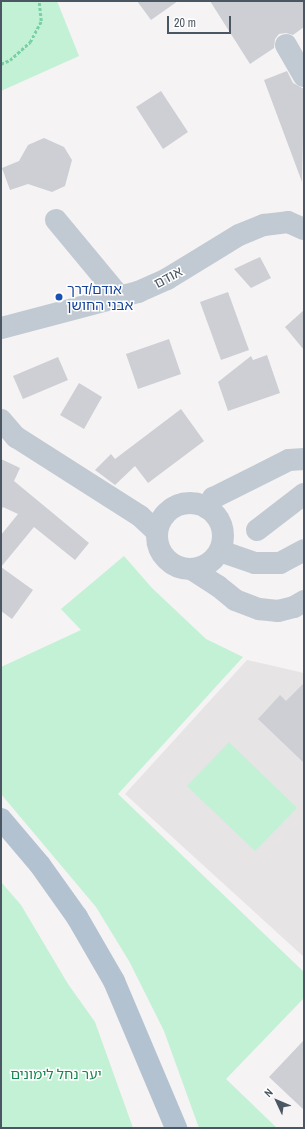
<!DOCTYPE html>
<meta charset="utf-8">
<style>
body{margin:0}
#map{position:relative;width:305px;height:1129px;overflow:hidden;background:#f5f3f3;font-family:"Archivo Narrow","Noto Sans Hebrew",sans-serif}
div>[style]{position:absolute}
.education>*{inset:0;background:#e6e4e5}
.green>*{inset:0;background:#c3f1d5}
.building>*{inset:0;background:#cdcfd5}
.path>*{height:2.5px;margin-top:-1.25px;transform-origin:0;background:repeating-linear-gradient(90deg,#7ad0a6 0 3px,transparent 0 5px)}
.minor>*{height:22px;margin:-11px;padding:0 11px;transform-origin:11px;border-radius:11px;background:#c1cad2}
.minor>.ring{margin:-11px;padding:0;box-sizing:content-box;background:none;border:22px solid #c1cad2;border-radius:50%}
.major>*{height:22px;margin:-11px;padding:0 11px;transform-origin:11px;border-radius:11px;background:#b3c2d1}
.dots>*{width:11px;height:11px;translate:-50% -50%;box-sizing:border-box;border:2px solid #fff;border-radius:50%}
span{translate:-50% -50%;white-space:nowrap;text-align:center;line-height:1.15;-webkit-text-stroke:3px #fff;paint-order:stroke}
.street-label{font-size:14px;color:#4a5661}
.transit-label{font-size:14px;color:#164399}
.left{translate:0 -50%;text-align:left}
.park-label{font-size:14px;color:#17864f}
.frame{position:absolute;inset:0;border:2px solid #4a5661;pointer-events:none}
.north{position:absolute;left:257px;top:1081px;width:40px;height:40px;-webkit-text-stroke:3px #fff;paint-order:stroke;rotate:314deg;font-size:11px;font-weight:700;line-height:16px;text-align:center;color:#4a5661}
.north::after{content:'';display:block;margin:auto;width:14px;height:18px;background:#4a5661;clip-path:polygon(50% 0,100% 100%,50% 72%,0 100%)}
.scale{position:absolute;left:167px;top:16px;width:64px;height:18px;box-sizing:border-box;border:2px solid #4a5661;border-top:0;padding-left:5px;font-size:12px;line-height:14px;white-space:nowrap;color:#4a5661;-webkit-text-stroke:3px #fff;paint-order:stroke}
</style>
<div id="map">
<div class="education">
<div style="clip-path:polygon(247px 660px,304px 673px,304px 957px,125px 794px)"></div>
</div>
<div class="green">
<div style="clip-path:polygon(1px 1px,57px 1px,79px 56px,1px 91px)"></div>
<div style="clip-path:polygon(124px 556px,152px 588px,206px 639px,243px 657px,118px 794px,304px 972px,304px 998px,226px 1079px,277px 1128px,199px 1128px,164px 1031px,129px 961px,96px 907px,1px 794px,1px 667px,81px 630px,61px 609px)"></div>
<div style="clip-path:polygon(229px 742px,297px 808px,255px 851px,187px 786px)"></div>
<div style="clip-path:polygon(1px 882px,21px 905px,68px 984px,95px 1022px,133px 1128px,1px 1128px)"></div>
</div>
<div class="building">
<div style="clip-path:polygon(137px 1px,178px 1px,151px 20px)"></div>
<div style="clip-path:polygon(210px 1px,304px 1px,304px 27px,293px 35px,286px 33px,279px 34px,275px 39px,274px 48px,250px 64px)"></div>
<div style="clip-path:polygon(287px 71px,293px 83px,304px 89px,302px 182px,264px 80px)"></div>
<div style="clip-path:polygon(161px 91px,188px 132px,163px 149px,136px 107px)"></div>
<div style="clip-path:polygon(44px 138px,64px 147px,72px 160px,65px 186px,52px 192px,28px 184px,10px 190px,2px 168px,19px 161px,28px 145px)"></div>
<div style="clip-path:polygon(260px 257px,271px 278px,251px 288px,234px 269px)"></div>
<div style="clip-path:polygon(228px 292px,249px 350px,221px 360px,200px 302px)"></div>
<div style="clip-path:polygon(304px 310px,304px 350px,285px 327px)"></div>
<div style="clip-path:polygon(169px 339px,181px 374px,138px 389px,126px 354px)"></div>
<div style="clip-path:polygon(267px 355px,280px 393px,228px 411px,218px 382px,251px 356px,253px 360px)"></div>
<div style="clip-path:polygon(58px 357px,68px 380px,23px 399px,13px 376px)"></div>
<div style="clip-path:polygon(79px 383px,102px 397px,84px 429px,60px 415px)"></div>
<div style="clip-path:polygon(181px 409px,204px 441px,148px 483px,135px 466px,115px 485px,95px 470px,111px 454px,115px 459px)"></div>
<div style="clip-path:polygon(1px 459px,20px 468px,14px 481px,89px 543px,75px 560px,34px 527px,1px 567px,1px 535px,18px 514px,3px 507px,1px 511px)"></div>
<div style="clip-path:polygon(1px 567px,33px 590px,12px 619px,1px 611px)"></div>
<div style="clip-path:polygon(304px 683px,304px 763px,258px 719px,280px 695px,286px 701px)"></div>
<div style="clip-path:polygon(304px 1040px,304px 1110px,269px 1077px)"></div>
</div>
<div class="path">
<div style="left:1px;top:64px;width:10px;rotate:-24deg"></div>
<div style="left:10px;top:60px;width:27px;rotate:-42deg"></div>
<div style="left:30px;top:42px;width:24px;rotate:-62deg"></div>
<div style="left:41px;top:21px;width:20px;rotate:-96deg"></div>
</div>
<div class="minor">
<div style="left:286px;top:45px;width:36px;rotate:60deg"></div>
<div style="left:56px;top:220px;width:100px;rotate:50.3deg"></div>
<div style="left:1px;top:328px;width:142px;rotate:-14.7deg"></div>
<div style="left:138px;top:292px;width:32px;rotate:-24deg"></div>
<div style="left:167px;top:279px;width:84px;rotate:-31.4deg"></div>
<div style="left:239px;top:235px;width:27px;rotate:-22deg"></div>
<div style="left:264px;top:225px;width:24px;rotate:-7deg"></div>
<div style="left:288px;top:222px;width:17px;rotate:24deg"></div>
<div style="left:1px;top:420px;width:23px;rotate:49deg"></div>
<div style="left:16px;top:437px;width:147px;rotate:32.5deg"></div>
<div style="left:140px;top:516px;width:23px;rotate:43deg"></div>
<div class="ring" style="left:157px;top:503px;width:44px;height:44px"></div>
<div style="left:207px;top:508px;width:12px;rotate:-59deg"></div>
<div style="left:213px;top:498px;width:85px;rotate:-26.6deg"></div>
<div style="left:289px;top:460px;width:15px;rotate:-4deg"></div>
<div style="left:257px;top:530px;width:59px;rotate:-37.5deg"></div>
<div style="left:220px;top:551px;width:37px;rotate:19deg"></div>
<div style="left:255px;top:563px;width:25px"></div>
<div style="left:280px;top:563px;width:27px;rotate:-28deg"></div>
<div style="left:193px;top:570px;width:30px;rotate:33deg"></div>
<div style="left:218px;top:586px;width:22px;rotate:39deg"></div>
<div style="left:235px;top:600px;width:26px;rotate:21deg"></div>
<div style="left:259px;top:609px;width:19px;rotate:6deg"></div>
<div style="left:278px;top:611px;width:16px;rotate:-14deg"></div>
<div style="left:294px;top:607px;width:12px;rotate:-31deg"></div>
</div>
<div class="major">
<div style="left:1px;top:819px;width:60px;rotate:49.7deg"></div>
<div style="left:40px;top:865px;width:64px;rotate:54.6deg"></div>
<div style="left:77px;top:917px;width:74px;rotate:60deg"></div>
<div style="left:114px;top:981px;width:160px;rotate:67.1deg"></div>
</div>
<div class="dots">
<div style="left:59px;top:297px;background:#1a4fb4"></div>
</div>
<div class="street-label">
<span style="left:168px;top:277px;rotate:-28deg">אודם</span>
</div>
<div class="transit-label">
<span class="left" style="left:67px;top:297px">אודם/דרך<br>אבני החושן</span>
</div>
<div class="park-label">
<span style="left:56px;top:1074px">יער נחל לימונים</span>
</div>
<div class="frame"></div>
<div class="north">N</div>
<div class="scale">20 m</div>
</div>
